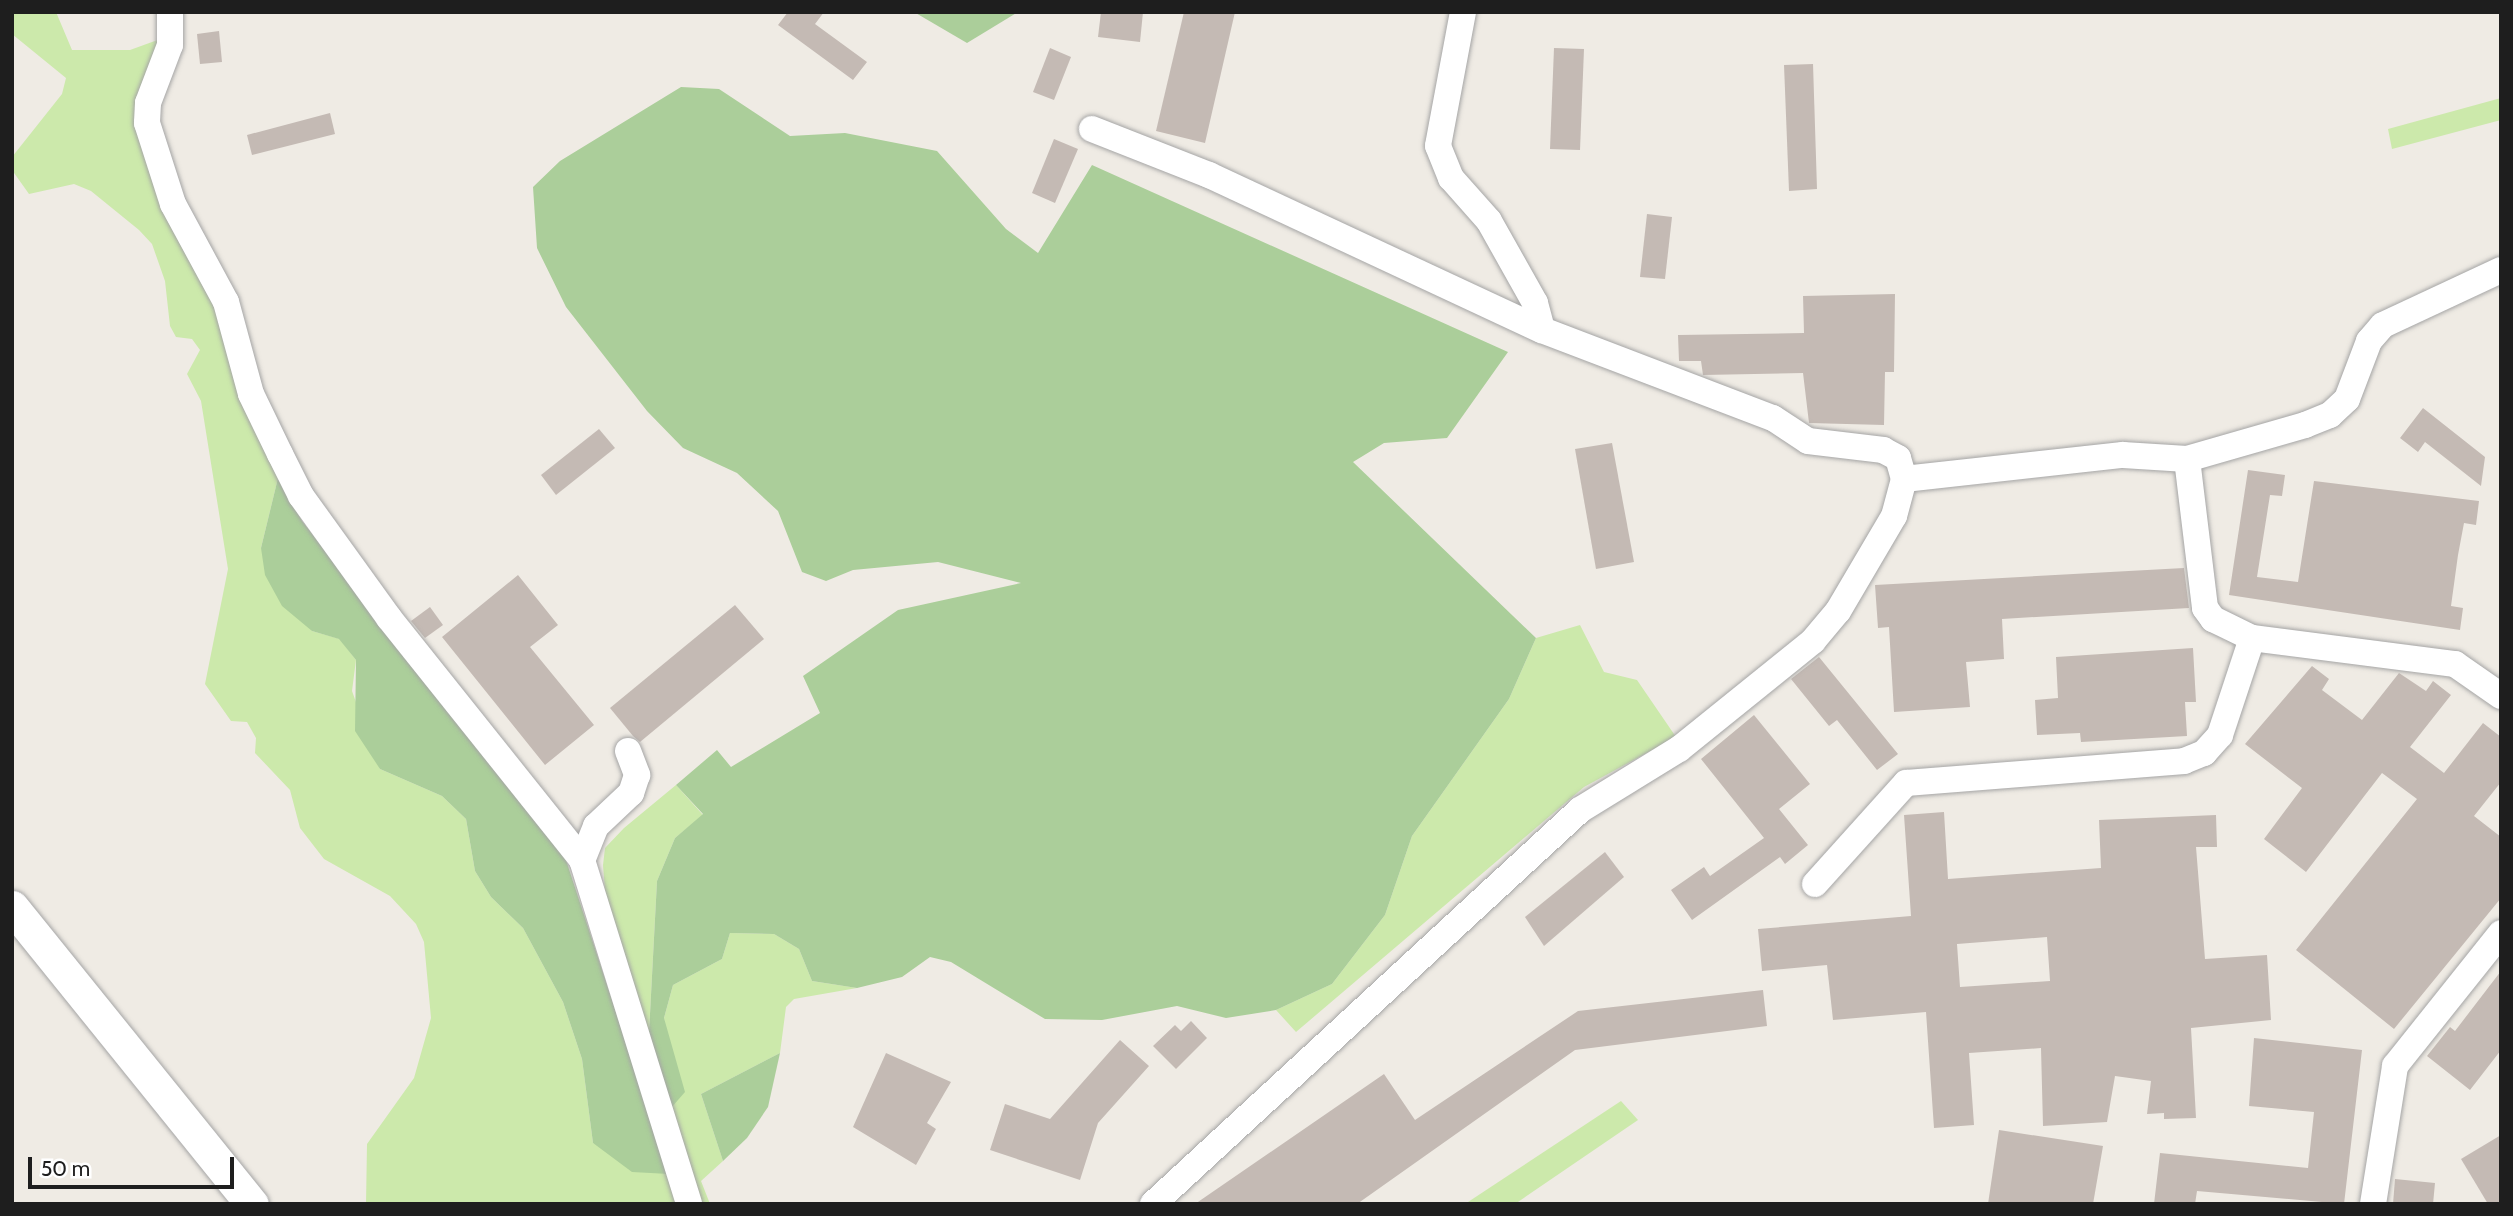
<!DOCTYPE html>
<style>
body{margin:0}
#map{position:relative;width:2513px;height:1216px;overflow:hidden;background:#efebe4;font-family:Cabin,sans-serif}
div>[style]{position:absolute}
.grass>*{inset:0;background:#cce9ab}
.forest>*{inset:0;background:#abce9a}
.building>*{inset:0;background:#c4bab4}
.roads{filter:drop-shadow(0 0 2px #a5a5a5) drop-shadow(0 0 2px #a5a5a5)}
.minor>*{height:26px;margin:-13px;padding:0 13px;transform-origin:13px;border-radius:13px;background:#fff}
.tertiary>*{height:33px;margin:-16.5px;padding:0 16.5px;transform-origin:16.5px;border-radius:16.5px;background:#fff}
span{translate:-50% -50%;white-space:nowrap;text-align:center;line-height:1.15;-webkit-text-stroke:5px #fff;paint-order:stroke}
.frame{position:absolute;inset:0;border:14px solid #1e1e1e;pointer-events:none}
.scale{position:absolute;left:28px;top:1157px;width:206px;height:32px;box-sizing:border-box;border:4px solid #1e1e1e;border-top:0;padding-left:9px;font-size:21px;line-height:24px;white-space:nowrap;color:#1e1e1e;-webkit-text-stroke:5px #fff;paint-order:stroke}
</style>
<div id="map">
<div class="grass">
<div style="clip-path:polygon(12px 12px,56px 12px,72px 50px,130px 50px,163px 38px,144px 95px,278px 478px,261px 548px,312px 631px,340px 639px,356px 660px,352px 691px,380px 769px,442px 796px,466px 819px,475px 871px,491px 897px,523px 928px,563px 1002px,582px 1059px,593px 1143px,669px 1174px,679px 1204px,366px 1204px,367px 1144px,414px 1078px,431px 1018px,424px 942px,416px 924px,390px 896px,324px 859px,300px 828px,290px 790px,255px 753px,256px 738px,247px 722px,231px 721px,205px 684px,228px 569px,201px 401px,187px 374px,200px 350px,192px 339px,176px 337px,170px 326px,165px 281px,152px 244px,139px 230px,91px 191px,74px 184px,29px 194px,12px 170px,12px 157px,62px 94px,66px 78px,12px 34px)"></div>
<div style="clip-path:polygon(2501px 98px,2501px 120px,2392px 149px,2388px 129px)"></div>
<div style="clip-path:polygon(1580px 625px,1604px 672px,1637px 680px,1676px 737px,1584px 787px,1296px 1032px,1276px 1010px,1332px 984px,1385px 915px,1412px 836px,1509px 699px,1536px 638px)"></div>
<div style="clip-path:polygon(676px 785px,703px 815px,675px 838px,657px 881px,649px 1033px,606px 904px,603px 865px,605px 848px,624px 828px)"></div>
<div style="clip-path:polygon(730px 933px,774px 934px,799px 949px,812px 981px,857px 988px,794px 999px,786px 1007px,780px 1053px,701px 1094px,723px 1161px,701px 1181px,710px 1204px,701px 1204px,671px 1108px,664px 1018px,673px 985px,722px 959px)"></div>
<div style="clip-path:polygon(1621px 1101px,1638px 1120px,1515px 1204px,1465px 1204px)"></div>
</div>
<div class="forest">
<div style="clip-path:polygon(914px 12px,1018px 12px,967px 43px)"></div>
<div style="clip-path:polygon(681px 87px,719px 89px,790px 136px,845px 133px,937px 151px,1006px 229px,1038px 253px,1092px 165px,1508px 352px,1447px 438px,1384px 443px,1353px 462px,1536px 638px,1509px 699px,1412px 836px,1385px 915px,1332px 984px,1276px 1010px,1226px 1018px,1177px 1006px,1102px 1020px,1045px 1019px,951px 962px,930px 957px,902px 977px,857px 988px,812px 981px,799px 949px,774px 934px,730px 933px,722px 959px,673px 985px,664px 1018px,685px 1092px,671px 1108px,649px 1033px,657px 881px,675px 838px,703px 814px,676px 785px,717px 750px,731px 767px,820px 713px,803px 676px,898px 610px,1021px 583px,938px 562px,853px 570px,826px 581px,802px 572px,778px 511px,737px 473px,683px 448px,647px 411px,566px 307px,537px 248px,533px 187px,560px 161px)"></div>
<div style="clip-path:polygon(278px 478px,302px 521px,566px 860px,669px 1174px,632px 1172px,593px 1143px,582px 1059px,563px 1002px,523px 928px,491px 897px,475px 871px,466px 819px,442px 796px,380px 769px,355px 731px,356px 660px,339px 639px,312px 631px,282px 606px,265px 575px,261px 548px)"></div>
<div style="clip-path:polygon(780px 1053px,768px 1107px,747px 1138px,723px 1161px,701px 1094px)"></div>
</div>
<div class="building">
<div style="clip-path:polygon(788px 12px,824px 12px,815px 24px,867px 62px,853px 80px,778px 25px)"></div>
<div style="clip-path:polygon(1101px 12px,1143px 12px,1140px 42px,1098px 37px)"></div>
<div style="clip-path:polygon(1184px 12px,1235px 12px,1205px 143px,1156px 131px)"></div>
<div style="clip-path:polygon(219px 31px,222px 62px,200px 64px,197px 34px)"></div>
<div style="clip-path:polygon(1050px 48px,1071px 57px,1054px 100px,1033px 92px)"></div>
<div style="clip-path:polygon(1554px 48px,1584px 49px,1580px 150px,1550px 149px)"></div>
<div style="clip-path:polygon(1813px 64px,1817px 189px,1789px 191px,1784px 65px)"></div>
<div style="clip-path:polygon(330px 113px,335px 134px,252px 155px,247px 135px)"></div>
<div style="clip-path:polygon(1054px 139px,1078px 149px,1055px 203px,1032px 193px)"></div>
<div style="clip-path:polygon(1647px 214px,1672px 217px,1665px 279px,1640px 277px)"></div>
<div style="clip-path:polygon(1895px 294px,1894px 372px,1885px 372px,1884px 425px,1809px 423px,1803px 373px,1703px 375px,1701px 361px,1679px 361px,1678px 335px,1804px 333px,1803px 296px)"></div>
<div style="clip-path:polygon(2423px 408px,2485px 457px,2481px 486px,2425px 442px,2418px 452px,2400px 438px)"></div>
<div style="clip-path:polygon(599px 429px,615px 448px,556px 495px,541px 475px)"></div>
<div style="clip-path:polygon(1612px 443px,1634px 562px,1596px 569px,1575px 449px)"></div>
<div style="clip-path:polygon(2248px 470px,2285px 475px,2282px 496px,2270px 495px,2257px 577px,2298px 582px,2314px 481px,2479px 501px,2476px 525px,2464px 523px,2458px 555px,2451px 606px,2463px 608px,2460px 630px,2229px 595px)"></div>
<div style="clip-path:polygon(2184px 568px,2189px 608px,2002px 619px,2004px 659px,1966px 662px,1970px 707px,1894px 712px,1889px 627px,1878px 628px,1875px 585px)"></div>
<div style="clip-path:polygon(518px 575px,558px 625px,530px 647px,594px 725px,545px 765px,442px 637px)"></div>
<div style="clip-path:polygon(735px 605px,764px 639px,640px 742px,633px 736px,610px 708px)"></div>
<div style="clip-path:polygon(430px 607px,443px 625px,425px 638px,411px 621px)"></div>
<div style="clip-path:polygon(2193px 648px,2196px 702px,2185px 702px,2187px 736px,2081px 742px,2080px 733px,2037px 735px,2035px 700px,2058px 698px,2056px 657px)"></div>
<div style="clip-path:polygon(1819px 657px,1898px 754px,1877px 770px,1837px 720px,1829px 726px,1791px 679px)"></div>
<div style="clip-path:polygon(2312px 666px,2329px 679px,2322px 690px,2362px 720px,2399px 673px,2426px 691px,2433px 681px,2451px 695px,2410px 747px,2444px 773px,2483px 723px,2501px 737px,2501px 782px,2474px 816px,2501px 837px,2501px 898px,2394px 1029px,2296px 950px,2417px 799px,2382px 773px,2306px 872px,2264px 839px,2302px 788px,2245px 744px)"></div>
<div style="clip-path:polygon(1754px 715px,1810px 784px,1779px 809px,1808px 845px,1785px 864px,1780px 857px,1692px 920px,1671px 890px,1704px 867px,1710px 876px,1764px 838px,1701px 759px)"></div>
<div style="clip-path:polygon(evenodd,1944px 812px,1948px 879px,2101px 868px,2099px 820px,2216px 815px,2217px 847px,2196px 847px,2205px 959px,2267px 955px,2271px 1020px,2191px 1028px,2196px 1118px,2164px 1119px,2164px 1113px,2147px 1114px,2151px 1081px,2115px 1076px,2107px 1122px,2043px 1126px,2041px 1048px,1969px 1053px,1974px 1125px,1934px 1128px,1926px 1012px,1833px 1020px,1827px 965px,1762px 971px,1758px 929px,1911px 916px,1904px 815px,1944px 812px,2047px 937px,2050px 981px,1960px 987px,1957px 944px,2047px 937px)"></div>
<div style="clip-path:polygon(1605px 852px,1624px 877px,1544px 946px,1525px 917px)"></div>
<div style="clip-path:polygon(2501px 971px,2501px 1050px,2470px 1090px,2427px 1056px,2450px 1027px,2455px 1031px)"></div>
<div style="clip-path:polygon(1763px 990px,1767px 1026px,1575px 1050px,1357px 1204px,1195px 1204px,1384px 1074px,1415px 1120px,1578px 1011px)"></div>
<div style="clip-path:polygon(1191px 1021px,1207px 1038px,1176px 1069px,1153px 1046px,1175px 1025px,1181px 1031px)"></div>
<div style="clip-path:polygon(2254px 1038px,2362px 1050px,2344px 1204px,2197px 1191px,2195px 1204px,2154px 1204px,2160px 1153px,2308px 1168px,2314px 1112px,2249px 1106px)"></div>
<div style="clip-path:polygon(1120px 1040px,1149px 1066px,1098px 1123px,1080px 1180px,990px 1150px,1005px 1104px,1050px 1119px)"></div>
<div style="clip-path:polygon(886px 1053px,951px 1082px,927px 1123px,936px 1129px,916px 1165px,853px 1127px)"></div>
<div style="clip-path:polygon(1999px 1130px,2103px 1146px,2093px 1204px,1988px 1204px)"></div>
<div style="clip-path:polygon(2501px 1135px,2501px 1204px,2488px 1204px,2461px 1159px)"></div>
<div style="clip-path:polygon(2395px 1179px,2435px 1183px,2433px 1204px,2393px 1204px)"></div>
</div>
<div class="roads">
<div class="minor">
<div style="left:170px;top:12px;width:33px;rotate:90deg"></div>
<div style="left:170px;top:45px;width:62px;rotate:110.8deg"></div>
<div style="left:148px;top:103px;width:20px;rotate:93deg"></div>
<div style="left:147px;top:123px;width:85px;rotate:72.2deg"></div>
<div style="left:173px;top:204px;width:111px;rotate:61.6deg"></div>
<div style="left:226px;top:302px;width:95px;rotate:74.8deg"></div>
<div style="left:251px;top:394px;width:67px;rotate:64.2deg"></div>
<div style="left:280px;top:454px;width:47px;rotate:63.4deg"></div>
<div style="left:301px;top:496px;width:150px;rotate:54.2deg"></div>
<div style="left:389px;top:618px;width:310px;rotate:51.4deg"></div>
<div style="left:1463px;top:12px;width:136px;rotate:100.6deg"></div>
<div style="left:1438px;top:146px;width:35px;rotate:68deg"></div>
<div style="left:1451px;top:178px;width:57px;rotate:48.5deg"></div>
<div style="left:1489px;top:221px;width:94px;rotate:60.7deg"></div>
<div style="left:1535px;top:303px;width:28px;rotate:75deg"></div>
<div style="left:1092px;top:129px;width:126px;rotate:21.5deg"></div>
<div style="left:1209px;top:175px;width:367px;rotate:25deg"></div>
<div style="left:1542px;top:330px;width:247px;rotate:20.9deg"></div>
<div style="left:1773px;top:418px;width:42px;rotate:33.3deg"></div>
<div style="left:1808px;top:441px;width:76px;rotate:6.8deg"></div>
<div style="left:1883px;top:450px;width:17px;rotate:28deg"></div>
<div style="left:1898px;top:458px;width:22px;rotate:74deg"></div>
<div style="left:1904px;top:479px;width:38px;rotate:105deg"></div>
<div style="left:1894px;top:516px;width:110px;rotate:120.5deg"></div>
<div style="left:1838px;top:611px;width:39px;rotate:130deg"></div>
<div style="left:1813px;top:641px;width:172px;rotate:141.1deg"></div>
<div style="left:1679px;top:749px;width:116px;rotate:148.4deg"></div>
<div style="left:1580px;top:810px;width:581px;rotate:137.3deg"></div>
<div style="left:2187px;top:459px;width:150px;rotate:83.1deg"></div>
<div style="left:2205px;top:608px;width:14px;rotate:54deg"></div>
<div style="left:2213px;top:619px;width:43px;rotate:26deg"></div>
<div style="left:2252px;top:638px;width:205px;rotate:7.3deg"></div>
<div style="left:2455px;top:664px;width:56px;rotate:34.8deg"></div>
<div style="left:1904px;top:479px;width:220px;rotate:-6.3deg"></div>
<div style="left:2123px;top:455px;width:64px;rotate:3.6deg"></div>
<div style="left:2187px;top:459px;width:123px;rotate:-16.1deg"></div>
<div style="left:2305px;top:425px;width:27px;rotate:-22deg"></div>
<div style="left:2330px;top:415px;width:23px;rotate:-43deg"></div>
<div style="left:2347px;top:399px;width:62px;rotate:-69.2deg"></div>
<div style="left:2369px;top:341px;width:21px;rotate:-49deg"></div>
<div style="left:2383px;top:325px;width:130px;rotate:-25deg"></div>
<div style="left:628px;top:751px;width:26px;rotate:69deg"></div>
<div style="left:637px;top:775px;width:19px;rotate:108deg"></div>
<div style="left:631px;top:793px;width:48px;rotate:136.7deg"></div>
<div style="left:596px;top:826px;width:37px;rotate:112deg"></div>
<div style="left:582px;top:860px;width:360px;rotate:72.7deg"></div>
<div style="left:1815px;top:884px;width:136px;rotate:-48deg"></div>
<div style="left:1906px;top:783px;width:279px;rotate:-4.5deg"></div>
<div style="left:2184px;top:761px;width:22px;rotate:-22deg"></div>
<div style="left:2204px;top:753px;width:24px;rotate:-48deg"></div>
<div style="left:2220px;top:735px;width:102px;rotate:-71.7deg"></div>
<div style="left:2373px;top:1204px;width:140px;rotate:-80.9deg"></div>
<div style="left:2395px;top:1066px;width:170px;rotate:-51.4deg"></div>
</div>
<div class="tertiary">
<div style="left:12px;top:907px;width:382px;rotate:51.1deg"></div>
</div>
</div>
<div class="frame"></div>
<div class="scale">50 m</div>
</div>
